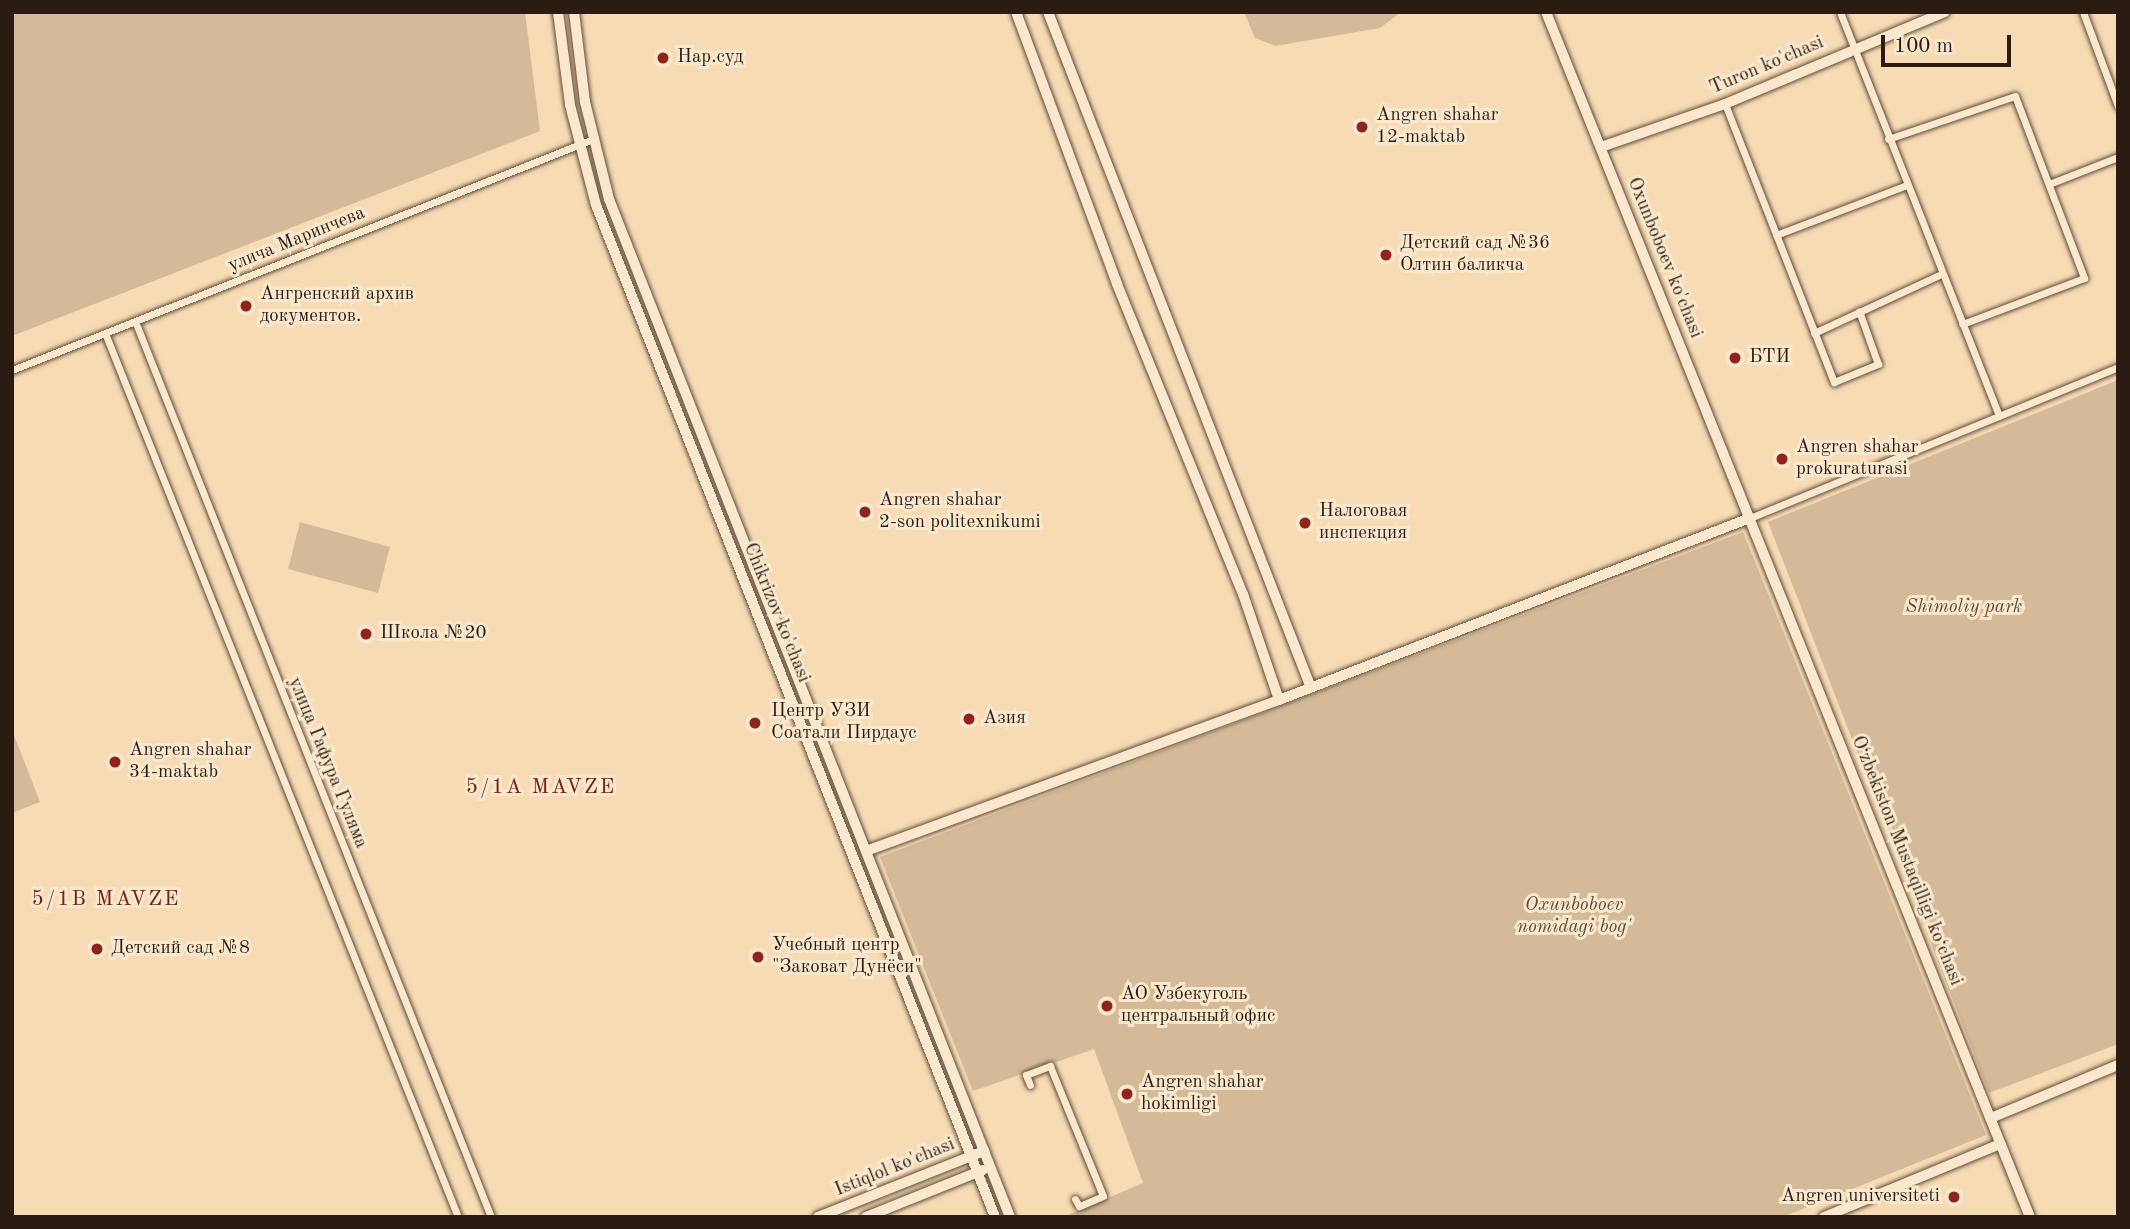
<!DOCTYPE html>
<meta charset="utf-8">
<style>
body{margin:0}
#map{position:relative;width:2130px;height:1229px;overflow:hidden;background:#f7dbb4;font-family:"Old Standard TT",serif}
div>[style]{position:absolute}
.green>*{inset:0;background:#d4ba98}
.roads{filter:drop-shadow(0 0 2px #5f4b3a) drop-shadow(0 0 2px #5f4b3a)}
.street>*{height:7px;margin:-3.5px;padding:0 3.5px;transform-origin:3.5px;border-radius:3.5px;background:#fae8ce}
.secondary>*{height:10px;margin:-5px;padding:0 5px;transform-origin:5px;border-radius:5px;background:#fae8ce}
.dots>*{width:19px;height:19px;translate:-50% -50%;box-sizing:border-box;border:4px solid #fae8ce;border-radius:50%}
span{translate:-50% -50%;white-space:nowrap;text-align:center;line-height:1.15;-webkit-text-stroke:6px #fae8ce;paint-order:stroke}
.poi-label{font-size:19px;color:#2c1b12}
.left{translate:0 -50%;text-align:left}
.right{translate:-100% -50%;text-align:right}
.street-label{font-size:19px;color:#2c1b12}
.park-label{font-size:19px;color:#5e4b3a;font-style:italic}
.neighbourhood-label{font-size:21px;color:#7a1f14;letter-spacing:2px}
.frame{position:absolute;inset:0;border:14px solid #2c1b12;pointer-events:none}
.scale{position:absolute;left:1881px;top:35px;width:130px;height:32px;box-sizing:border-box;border:4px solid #2c1b12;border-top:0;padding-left:9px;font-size:21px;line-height:24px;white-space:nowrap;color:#2c1b12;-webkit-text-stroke:5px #fae8ce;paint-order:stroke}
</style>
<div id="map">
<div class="green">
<div style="clip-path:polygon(12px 12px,525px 12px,540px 131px,12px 336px)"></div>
<div style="clip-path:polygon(1244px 12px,1401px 12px,1380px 28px,1275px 46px,1255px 38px)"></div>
<div style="clip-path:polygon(2118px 380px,2118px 1044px,1989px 1093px,1768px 522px)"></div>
<div style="clip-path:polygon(300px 522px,390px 547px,378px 593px,288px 569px)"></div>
<div style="clip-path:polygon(1743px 532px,1986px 1135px,1783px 1217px,1063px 1217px,1143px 1183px,1094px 1049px,973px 1091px,880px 857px)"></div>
<div style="clip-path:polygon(12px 730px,40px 802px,12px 813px)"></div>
</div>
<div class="roads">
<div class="street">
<div style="left:1840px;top:12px;width:434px;rotate:68.5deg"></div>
<div style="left:2083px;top:12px;width:100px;rotate:69.6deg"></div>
<div style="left:1725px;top:104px;width:299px;rotate:68.6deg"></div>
<div style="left:1834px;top:382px;width:48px;rotate:-22.2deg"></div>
<div style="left:1878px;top:364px;width:56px;rotate:-109.7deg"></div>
<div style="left:1888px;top:139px;width:134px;rotate:-18.7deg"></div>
<div style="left:2015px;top:96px;width:195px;rotate:69.2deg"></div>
<div style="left:2084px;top:278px;width:130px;rotate:159.3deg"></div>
<div style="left:2049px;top:184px;width:74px;rotate:-21.4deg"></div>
<div style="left:1776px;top:235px;width:140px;rotate:-20.9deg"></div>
<div style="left:135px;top:321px;width:964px;rotate:68.33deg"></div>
<div style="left:105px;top:333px;width:952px;rotate:68.23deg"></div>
<div style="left:1814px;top:333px;width:140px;rotate:-24.9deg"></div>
<div style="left:12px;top:370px;width:625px;rotate:-21.68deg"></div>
<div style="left:1750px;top:518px;width:398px;rotate:-22.3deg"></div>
<div style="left:1030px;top:1085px;width:11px;rotate:-112deg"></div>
<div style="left:1026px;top:1075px;width:26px;rotate:-21deg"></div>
<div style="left:1050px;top:1066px;width:140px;rotate:67.8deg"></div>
<div style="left:1103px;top:1196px;width:26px;rotate:157deg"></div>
<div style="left:1079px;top:1206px;width:8px;rotate:-120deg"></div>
</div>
<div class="secondary">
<div style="left:558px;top:12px;width:94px;rotate:82.6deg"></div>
<div style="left:570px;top:105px;width:103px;rotate:75.4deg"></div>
<div style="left:596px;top:205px;width:1088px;rotate:68.48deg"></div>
<div style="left:574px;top:12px;width:91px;rotate:83deg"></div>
<div style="left:585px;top:102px;width:100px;rotate:76.1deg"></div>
<div style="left:609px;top:199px;width:1094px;rotate:68.5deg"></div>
<div style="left:1016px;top:12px;width:290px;rotate:69.6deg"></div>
<div style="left:1117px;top:284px;width:335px;rotate:67.9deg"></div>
<div style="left:1243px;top:594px;width:112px;rotate:71.2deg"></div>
<div style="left:1048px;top:12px;width:725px;rotate:68.74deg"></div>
<div style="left:1546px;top:12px;width:1299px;rotate:68.12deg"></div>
<div style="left:1601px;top:147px;width:131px;rotate:-19.1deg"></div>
<div style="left:1725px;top:104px;width:238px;rotate:-22.7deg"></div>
<div style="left:866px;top:851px;width:440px;rotate:-20.1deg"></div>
<div style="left:1279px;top:700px;width:505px;rotate:-21.13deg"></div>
<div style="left:1991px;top:1118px;width:138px;rotate:-22.7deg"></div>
<div style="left:818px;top:1217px;width:179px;rotate:-21.7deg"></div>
<div style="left:866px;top:1217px;width:126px;rotate:-21.9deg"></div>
<div style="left:1824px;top:1217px;width:191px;rotate:-22.5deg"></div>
</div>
</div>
<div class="dots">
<div style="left:663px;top:58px;background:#8f2418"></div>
<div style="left:1362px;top:127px;background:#8f2418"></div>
<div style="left:1386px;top:255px;background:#8f2418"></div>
<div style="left:246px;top:306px;background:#8f2418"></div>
<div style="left:1735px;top:358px;background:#8f2418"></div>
<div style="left:1782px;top:459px;background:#8f2418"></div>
<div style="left:865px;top:512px;background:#8f2418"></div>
<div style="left:1305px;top:523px;background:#8f2418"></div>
<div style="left:366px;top:634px;background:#8f2418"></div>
<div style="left:969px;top:719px;background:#8f2418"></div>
<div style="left:755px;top:723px;background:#8f2418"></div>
<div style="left:115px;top:762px;background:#8f2418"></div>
<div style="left:97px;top:949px;background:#8f2418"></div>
<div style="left:758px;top:957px;background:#8f2418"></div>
<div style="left:1107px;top:1006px;background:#8f2418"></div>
<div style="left:1127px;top:1094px;background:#8f2418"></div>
<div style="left:1954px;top:1197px;background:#8f2418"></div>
</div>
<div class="poi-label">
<span class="left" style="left:677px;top:58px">Нар.суд</span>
<span class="left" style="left:1376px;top:127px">Angren shahar<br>12-maktab</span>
<span class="left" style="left:1400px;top:255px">Детский сад №36<br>Олтин баликча</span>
<span class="left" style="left:260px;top:306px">Ангренский архив<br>документов.</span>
<span class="left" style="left:1749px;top:358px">БТИ</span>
<span class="left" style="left:1796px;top:459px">Angren shahar<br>prokuraturasi</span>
<span class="left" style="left:879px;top:512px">Angren shahar<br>2-son politexnikumi</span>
<span class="left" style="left:1319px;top:523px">Налоговая<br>инспекция</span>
<span class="left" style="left:380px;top:634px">Школа №20</span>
<span class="left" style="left:771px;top:723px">Центр УЗИ<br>Соатали Пирдаус</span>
<span class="left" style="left:983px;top:719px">Азия</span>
<span class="left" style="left:129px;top:762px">Angren shahar<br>34-maktab</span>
<span class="left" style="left:772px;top:957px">Учебный центр<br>"Заковат Дунёси"</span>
<span class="left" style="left:111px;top:949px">Детский сад №8</span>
<span class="left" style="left:1121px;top:1006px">АО Узбекуголь<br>центральный офис</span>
<span class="left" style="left:1141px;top:1094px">Angren shahar<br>hokimligi</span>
<span class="right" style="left:1940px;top:1197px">Angren universiteti</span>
</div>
<div class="street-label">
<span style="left:1767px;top:66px;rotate:-23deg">Turon ko'chasi</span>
<span style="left:297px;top:240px;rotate:-22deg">улича Маринчева</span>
<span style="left:1664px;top:258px;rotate:68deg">Oxunboboev ko'chasi</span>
<span style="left:776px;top:613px;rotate:68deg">Chikrizov ko'chasi</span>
<span style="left:327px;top:763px;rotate:68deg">улица Гафура Гуляма</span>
<span style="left:1906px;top:861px;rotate:68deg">O‘zbekiston Mustaqilligi ko‘chasi</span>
<span style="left:895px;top:1168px;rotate:-22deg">Istiqlol ko'chasi</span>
</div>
<div class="park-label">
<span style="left:1964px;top:608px">Shimoliy park</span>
<span style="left:1574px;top:917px">Oxunboboev<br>nomidagi bog'</span>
</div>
<div class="neighbourhood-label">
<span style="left:541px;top:788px">5/1A MAVZE</span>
<span style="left:106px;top:900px">5/1B MAVZE</span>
</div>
<div class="frame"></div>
<div class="scale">100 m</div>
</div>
